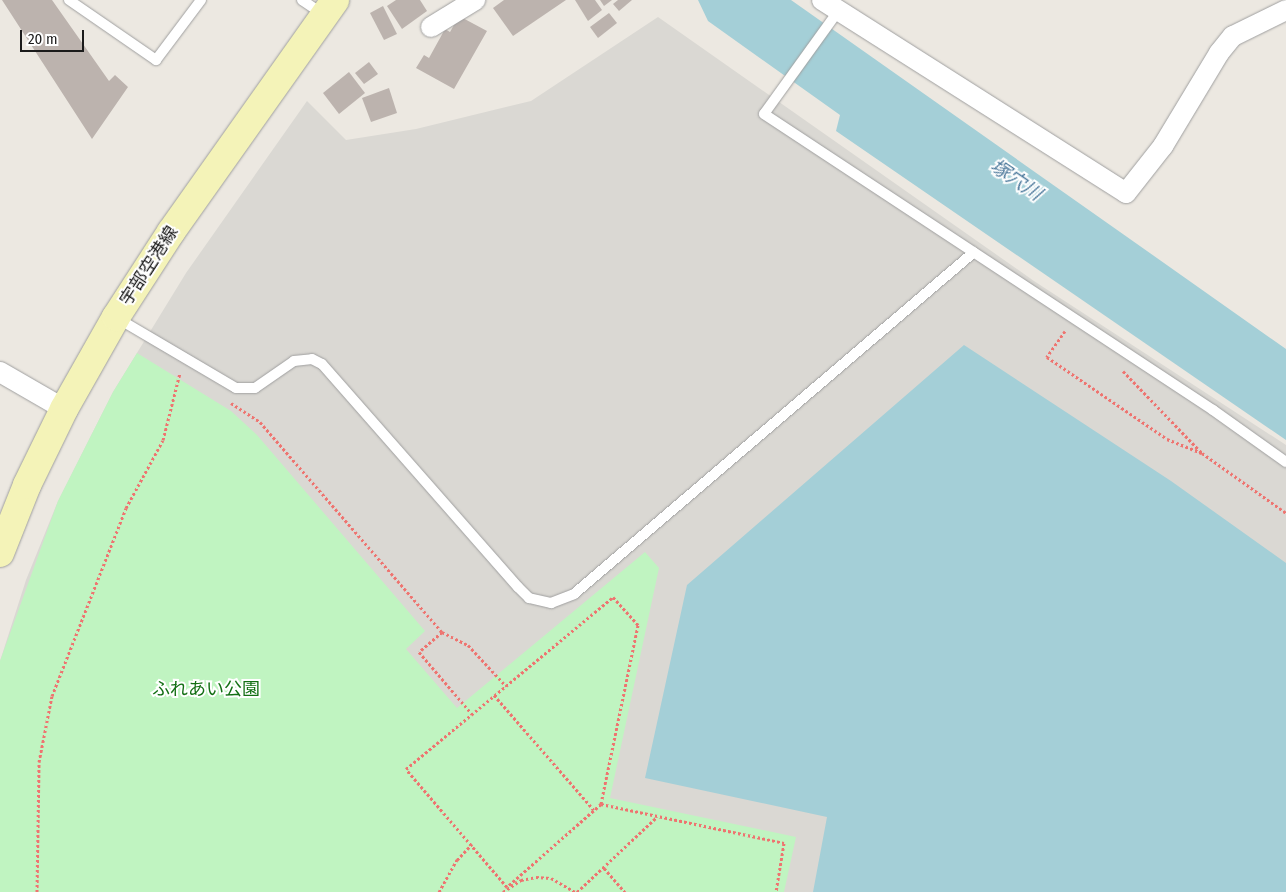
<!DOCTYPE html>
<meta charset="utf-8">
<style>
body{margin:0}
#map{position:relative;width:1286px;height:892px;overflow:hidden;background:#ece8e1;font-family:"Fira Sans Condensed","Noto Sans JP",sans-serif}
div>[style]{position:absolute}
.airport>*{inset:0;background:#dad8d3}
.park>*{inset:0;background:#c0f4c1}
.water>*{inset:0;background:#a4cfd7}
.building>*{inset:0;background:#bcb3ae}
.path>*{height:3px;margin-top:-1.5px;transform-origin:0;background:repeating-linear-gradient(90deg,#ee7470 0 2.5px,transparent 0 5px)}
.roads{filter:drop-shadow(0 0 1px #9f9f9f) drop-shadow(0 0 1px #9f9f9f)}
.lane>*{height:10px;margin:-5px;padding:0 5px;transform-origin:5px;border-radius:5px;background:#fff}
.street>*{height:20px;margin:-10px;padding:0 10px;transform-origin:10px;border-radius:10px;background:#fff}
.secondary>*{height:28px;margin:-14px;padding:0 14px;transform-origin:14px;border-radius:14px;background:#f4f3b8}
span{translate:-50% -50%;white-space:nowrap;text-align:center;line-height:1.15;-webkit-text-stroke:4px #fff;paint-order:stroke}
.street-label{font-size:18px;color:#1b1b1b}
.park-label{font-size:18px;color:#136f14}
.water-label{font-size:19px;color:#4d7a9c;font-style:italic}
.scale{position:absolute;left:20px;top:30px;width:64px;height:22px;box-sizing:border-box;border:2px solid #1b1b1b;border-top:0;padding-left:6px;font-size:15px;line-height:18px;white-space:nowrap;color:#1b1b1b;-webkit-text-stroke:4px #fff;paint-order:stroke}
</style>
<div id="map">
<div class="airport">
<div style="clip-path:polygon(658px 17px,1034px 281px,1286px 445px,1286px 892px,0 892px,0 661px,26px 580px,58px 501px,113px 392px,186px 273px,307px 101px,346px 140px,416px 129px,531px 101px)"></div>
</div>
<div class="park">
<div style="clip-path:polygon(137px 353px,231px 411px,257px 435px,425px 631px,406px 649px,457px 708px,645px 552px,659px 568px,610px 798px,796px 837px,784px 892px,0 892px,0 661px,58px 501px,113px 392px)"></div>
</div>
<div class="water">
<div style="clip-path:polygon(698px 0,791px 0,1286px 349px,1286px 440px,836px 131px,840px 115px,708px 21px)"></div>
<div style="clip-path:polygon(964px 345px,1171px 481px,1286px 563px,1286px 892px,813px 892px,827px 817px,645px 778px,687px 585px)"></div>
</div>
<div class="building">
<div style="clip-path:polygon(2px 0,52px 0,109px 81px,115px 75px,128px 87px,92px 139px)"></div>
<div style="clip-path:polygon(396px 0,420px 0,427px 11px,402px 29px,387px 6px)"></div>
<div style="clip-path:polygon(504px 0,566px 0,513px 36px,493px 8px)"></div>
<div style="clip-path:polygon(575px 0,595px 0,602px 10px,588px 21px)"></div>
<div style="clip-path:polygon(600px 0,612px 0,604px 6px)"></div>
<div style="clip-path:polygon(618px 0,632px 0,619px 11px,613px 4px)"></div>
<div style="clip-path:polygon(383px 6px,397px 34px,384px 40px,370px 13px)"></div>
<div style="clip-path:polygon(609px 13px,617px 23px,598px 38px,590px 27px)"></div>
<div style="clip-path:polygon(459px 16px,487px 31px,454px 89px,416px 68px,424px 55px,429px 58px,445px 29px,450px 32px)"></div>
<div style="clip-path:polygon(369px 62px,378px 74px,364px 84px,355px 73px)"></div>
<div style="clip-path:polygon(349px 72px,365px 93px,339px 114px,323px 93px)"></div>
<div style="clip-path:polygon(389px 88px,397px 113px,371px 122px,362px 98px)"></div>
</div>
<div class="path">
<div style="left:1065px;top:331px;width:32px;rotate:125deg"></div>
<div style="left:1047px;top:357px;width:145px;rotate:34.3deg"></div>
<div style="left:1167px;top:439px;width:38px;rotate:22deg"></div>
<div style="left:1123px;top:371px;width:114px;rotate:46.1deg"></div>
<div style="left:1202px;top:453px;width:103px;rotate:35.5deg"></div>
<div style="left:231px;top:403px;width:35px;rotate:33deg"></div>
<div style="left:260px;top:422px;width:278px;rotate:49.1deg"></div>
<div style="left:442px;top:632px;width:30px;rotate:139deg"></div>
<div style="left:419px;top:652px;width:82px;rotate:49.5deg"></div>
<div style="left:613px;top:597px;width:38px;rotate:48deg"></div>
<div style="left:638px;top:625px;width:183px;rotate:101.7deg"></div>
<div style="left:601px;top:804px;width:125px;rotate:138.6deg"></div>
<div style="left:507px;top:887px;width:155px;rotate:-130.6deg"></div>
<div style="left:406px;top:769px;width:269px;rotate:-39.7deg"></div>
<div style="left:442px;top:632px;width:29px;rotate:27deg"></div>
<div style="left:468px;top:645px;width:56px;rotate:47.2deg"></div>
<div style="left:494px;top:695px;width:152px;rotate:49deg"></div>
<div style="left:601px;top:804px;width:187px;rotate:12deg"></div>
<div style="left:784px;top:843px;width:50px;rotate:99.3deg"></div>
<div style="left:604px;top:868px;width:32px;rotate:49deg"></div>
<div style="left:37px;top:892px;width:130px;rotate:-89.1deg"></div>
<div style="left:39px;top:762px;width:67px;rotate:-78.9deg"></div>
<div style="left:52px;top:696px;width:202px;rotate:-68.5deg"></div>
<div style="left:126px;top:508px;width:77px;rotate:-61.4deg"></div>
<div style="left:163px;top:440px;width:69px;rotate:-75.8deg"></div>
<div style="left:439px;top:892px;width:37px;rotate:-61deg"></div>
<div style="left:457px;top:860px;width:22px;rotate:-47deg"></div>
<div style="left:503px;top:892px;width:22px;rotate:-34deg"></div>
<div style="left:521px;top:880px;width:15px;rotate:-11deg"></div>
<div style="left:536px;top:877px;width:15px;rotate:4deg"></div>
<div style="left:551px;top:878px;width:28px;rotate:30deg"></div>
<div style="left:577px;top:892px;width:110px;rotate:-43.2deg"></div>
</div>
<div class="roads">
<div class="lane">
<div style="left:69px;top:0;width:106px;rotate:34.6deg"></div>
<div style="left:156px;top:60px;width:75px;rotate:-53.1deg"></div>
<div style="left:302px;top:0;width:27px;rotate:34deg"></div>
<div style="left:839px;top:10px;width:128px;rotate:125.8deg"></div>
<div style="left:764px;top:114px;width:538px;rotate:33.39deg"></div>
<div style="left:1213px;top:410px;width:90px;rotate:35.5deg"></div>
<div style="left:117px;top:318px;width:138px;rotate:30.5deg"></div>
<div style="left:236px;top:388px;width:19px"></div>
<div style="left:255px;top:388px;width:47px;rotate:-34.7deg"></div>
<div style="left:294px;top:361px;width:18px;rotate:-6deg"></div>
<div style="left:312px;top:359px;width:11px;rotate:27deg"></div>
<div style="left:322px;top:364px;width:297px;rotate:48.7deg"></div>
<div style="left:518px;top:587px;width:16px;rotate:45deg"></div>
<div style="left:529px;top:598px;width:23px;rotate:13deg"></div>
<div style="left:551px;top:603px;width:25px;rotate:-21deg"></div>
<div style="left:574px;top:594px;width:526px;rotate:-40.53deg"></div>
</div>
<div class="street">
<div style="left:822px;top:0;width:360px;rotate:32.4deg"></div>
<div style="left:1126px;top:193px;width:60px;rotate:-51.8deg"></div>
<div style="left:1163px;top:146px;width:109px;rotate:-58.9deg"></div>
<div style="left:1219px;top:53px;width:22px;rotate:-51deg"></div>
<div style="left:1233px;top:36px;width:59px;rotate:-26.1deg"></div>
<div style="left:431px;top:27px;width:52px;rotate:-31.5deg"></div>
<div style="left:0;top:372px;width:74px;rotate:30deg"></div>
</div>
<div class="secondary">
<div style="left:0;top:553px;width:73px;rotate:-68.3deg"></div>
<div style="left:27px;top:485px;width:85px;rotate:-64deg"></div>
<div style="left:64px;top:409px;width:106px;rotate:-60.5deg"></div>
<div style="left:116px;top:317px;width:101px;rotate:-57.1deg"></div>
<div style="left:171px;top:232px;width:284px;rotate:-54.7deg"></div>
</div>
</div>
<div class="street-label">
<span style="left:149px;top:266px;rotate:-57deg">宇部空港線</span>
</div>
<div class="park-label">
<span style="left:206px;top:689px">ふれあい公園</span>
</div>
<div class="water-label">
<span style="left:1016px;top:180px;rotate:34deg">塚穴川</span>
</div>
<div class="scale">20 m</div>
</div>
